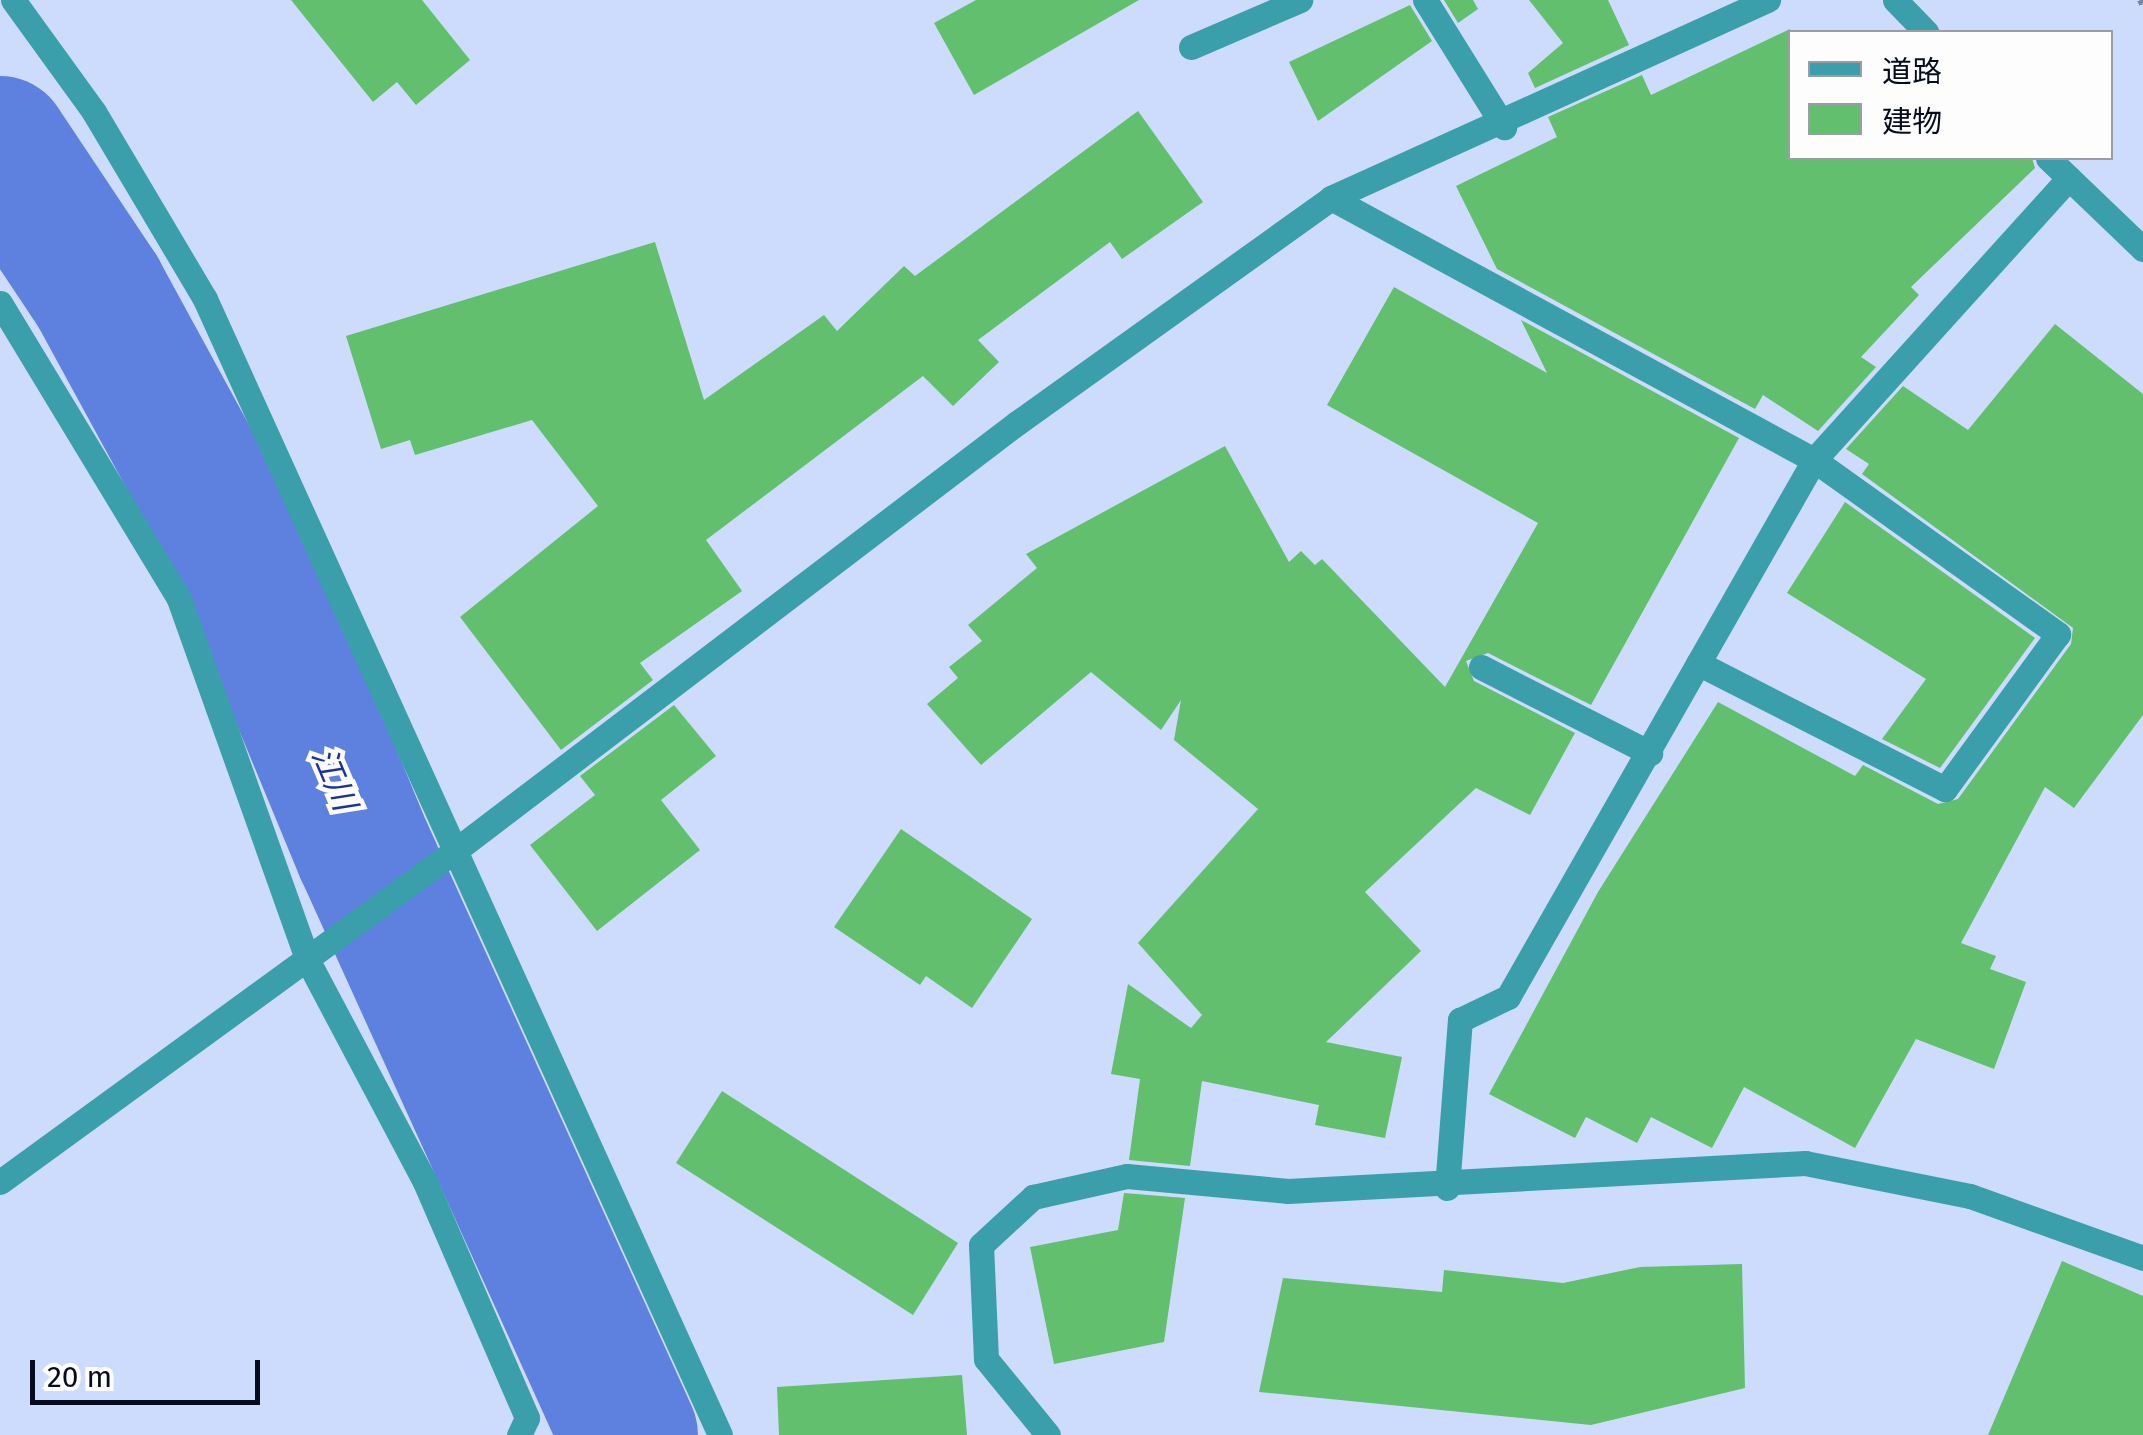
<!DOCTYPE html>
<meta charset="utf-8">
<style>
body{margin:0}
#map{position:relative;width:2143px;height:1435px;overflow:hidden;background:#cddcfc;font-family:"Fira Sans","Noto Sans JP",sans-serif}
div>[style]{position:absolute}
.stream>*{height:22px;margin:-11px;padding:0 11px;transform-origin:11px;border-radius:11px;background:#5e80de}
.river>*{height:138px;margin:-69px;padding:0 69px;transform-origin:69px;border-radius:69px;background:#5e80de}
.building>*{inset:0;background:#61bf6e}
.path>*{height:6px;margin-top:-3px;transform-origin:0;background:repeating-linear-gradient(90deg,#7c87a1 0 5px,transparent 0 13px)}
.lane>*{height:25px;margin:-12.5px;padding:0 12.5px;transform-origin:12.5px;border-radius:12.5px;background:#3a9fab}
.street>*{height:25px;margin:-12.5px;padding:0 12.5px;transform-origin:12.5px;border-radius:12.5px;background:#3a9fab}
span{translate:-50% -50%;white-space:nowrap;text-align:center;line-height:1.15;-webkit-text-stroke:9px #fdfdfd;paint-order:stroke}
.water-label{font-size:32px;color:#19329e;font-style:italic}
.legend{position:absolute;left:1788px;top:30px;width:325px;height:130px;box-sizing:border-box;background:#fdfdfd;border:2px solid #9a9da4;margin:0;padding:12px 18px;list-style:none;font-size:30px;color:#060c1e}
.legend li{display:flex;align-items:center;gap:20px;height:50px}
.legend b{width:50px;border:2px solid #9a9da4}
.scale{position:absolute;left:30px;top:1360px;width:230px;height:45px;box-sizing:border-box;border:5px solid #060c1e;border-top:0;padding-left:12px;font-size:30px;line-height:35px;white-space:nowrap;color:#060c1e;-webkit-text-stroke:8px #fdfdfd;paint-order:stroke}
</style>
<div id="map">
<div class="stream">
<div style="left:630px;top:1432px;width:4px;rotate:56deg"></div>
</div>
<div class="river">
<div style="left:0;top:145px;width:177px;rotate:56.3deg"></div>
<div style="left:98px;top:292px;width:296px;rotate:61.4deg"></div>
<div style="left:240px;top:552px;width:324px;rotate:67.5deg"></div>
<div style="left:364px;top:851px;width:641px;rotate:65.59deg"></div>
</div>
<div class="building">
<div style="clip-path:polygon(291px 0,422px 0,470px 60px,416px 105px,397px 82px,373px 102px)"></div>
<div style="clip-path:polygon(976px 0,1139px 0,974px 95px,934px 23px)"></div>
<div style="clip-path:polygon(1444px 0,1473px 0,1478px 9px,1458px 23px)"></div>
<div style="clip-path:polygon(1529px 0,1608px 0,1629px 45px,1535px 88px,1528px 73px,1563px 43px)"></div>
<div style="clip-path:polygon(1410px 5px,1432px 41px,1318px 121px,1289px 62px)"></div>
<div style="clip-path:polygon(1790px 29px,1790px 158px,2032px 158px,2035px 168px,1911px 287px,1919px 295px,1861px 357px,1876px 367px,1818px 431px,1763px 395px,1755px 409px,1497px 269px,1456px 186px,1557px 137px,1548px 117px,1642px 75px,1651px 95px)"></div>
<div style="clip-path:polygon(1138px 111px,1203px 202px,1122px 259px,1110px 242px,978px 340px,999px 362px,953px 406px,923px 376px,706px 540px,742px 591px,640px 663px,653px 680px,561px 750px,460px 617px,598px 506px,532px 420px,415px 455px,410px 440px,381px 449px,346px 336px,655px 242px,704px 400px,824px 315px,837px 331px,904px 266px,915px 276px)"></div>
<div style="clip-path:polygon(1394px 287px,1547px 373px,1521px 320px,1739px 438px,1591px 705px,1488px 653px,1466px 661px,1474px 681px,1575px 733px,1530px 815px,1476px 788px,1365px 892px,1421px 951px,1326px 1042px,1402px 1057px,1385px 1138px,1315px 1125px,1319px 1105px,1202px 1081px,1190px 1166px,1129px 1160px,1140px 1079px,1111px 1074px,1128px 984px,1191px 1028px,1202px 1015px,1138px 943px,1258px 809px,1174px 740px,1181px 700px,1161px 730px,1091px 672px,981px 765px,927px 704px,958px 678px,949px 667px,982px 641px,968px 625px,1037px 568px,1026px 554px,1225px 446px,1289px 562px,1301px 551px,1315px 565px,1322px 559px,1445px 687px,1538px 523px,1327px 405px)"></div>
<div style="clip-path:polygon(2055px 324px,2143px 394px,2143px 715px,2074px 808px,2045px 787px,1961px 943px,1996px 956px,1990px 969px,2026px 982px,1994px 1069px,1916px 1039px,1855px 1148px,1744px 1087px,1712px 1148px,1651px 1117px,1637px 1143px,1586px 1117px,1575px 1138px,1489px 1094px,1598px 892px,1718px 702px,1855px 776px,1863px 765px,1938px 804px,1958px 799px,2071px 644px,2073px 628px,1862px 474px,1869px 464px,1846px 449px,1903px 386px,1968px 430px)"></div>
<div style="clip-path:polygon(1845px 502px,2035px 638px,1940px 768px,1882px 739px,1926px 679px,1787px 593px)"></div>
<div style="clip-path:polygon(674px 705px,716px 756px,661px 800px,700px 850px,597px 931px,530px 845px,595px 795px,580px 776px)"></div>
<div style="clip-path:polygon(901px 829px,1032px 919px,972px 1008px,926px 976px,920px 985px,834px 927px)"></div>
<div style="clip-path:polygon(722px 1091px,958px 1243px,913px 1315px,676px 1163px)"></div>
<div style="clip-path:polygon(1124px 1193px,1185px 1198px,1164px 1342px,1054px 1364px,1030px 1247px,1118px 1230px)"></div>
<div style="clip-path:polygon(2062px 1261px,2143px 1296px,2143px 1435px,1988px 1435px)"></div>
<div style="clip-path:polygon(1742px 1264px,1745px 1388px,1591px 1425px,1259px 1392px,1283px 1278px,1442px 1292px,1444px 1270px,1563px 1283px,1640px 1267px)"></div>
<div style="clip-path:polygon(962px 1375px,967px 1435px,779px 1435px,777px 1387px)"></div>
</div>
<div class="path">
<div style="left:2140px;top:0;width:7px;rotate:63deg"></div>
</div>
<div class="lane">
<div style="left:1481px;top:667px;width:190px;rotate:27deg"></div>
</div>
<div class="street">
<div style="left:13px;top:0;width:138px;rotate:54.1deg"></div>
<div style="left:94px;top:112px;width:217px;rotate:59.3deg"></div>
<div style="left:205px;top:299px;width:1247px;rotate:65.61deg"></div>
<div style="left:1425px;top:0;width:150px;rotate:58.1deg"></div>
<div style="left:1895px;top:0;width:45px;rotate:45.9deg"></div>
<div style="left:1191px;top:47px;width:119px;rotate:-23.3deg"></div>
<div style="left:2048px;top:158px;width:132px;rotate:43.8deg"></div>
<div style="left:1331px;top:198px;width:549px;rotate:28.48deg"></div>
<div style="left:1814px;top:460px;width:300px;rotate:35.5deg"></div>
<div style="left:2058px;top:634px;width:192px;rotate:126.1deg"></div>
<div style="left:1945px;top:789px;width:277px;rotate:-153deg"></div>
<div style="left:0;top:303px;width:346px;rotate:58.8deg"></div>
<div style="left:179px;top:599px;width:384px;rotate:70.4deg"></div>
<div style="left:308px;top:961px;width:250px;rotate:62.1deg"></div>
<div style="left:425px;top:1182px;width:257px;rotate:66.6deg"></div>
<div style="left:527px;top:1418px;width:19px;rotate:115deg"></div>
<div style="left:0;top:1182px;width:564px;rotate:-36.06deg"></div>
<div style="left:456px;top:850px;width:705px;rotate:-37.28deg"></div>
<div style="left:1017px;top:423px;width:386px;rotate:-35.6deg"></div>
<div style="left:1331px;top:198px;width:480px;rotate:-24.4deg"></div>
<div style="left:1447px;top:1188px;width:169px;rotate:-85.6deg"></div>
<div style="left:1460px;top:1020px;width:53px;rotate:-25.6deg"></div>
<div style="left:1508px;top:997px;width:618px;rotate:-60.32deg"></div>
<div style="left:1814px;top:460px;width:380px;rotate:-47.9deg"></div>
<div style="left:1048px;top:1435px;width:98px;rotate:-129.2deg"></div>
<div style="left:986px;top:1359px;width:114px;rotate:-92.5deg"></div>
<div style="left:981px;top:1245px;width:71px;rotate:-42.7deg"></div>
<div style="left:1033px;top:1197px;width:96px;rotate:-12.6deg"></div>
<div style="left:1127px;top:1176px;width:162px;rotate:5.3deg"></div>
<div style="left:1288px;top:1191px;width:518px;rotate:-3.1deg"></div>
<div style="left:1805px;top:1163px;width:168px;rotate:11.3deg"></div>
<div style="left:1970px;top:1196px;width:184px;rotate:19.7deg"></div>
</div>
<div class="water-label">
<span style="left:334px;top:779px;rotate:67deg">江川</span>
</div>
<ul class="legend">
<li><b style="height:12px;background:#3a9fab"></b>道路</li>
<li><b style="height:28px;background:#61bf6e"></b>建物</li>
</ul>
<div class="scale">20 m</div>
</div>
